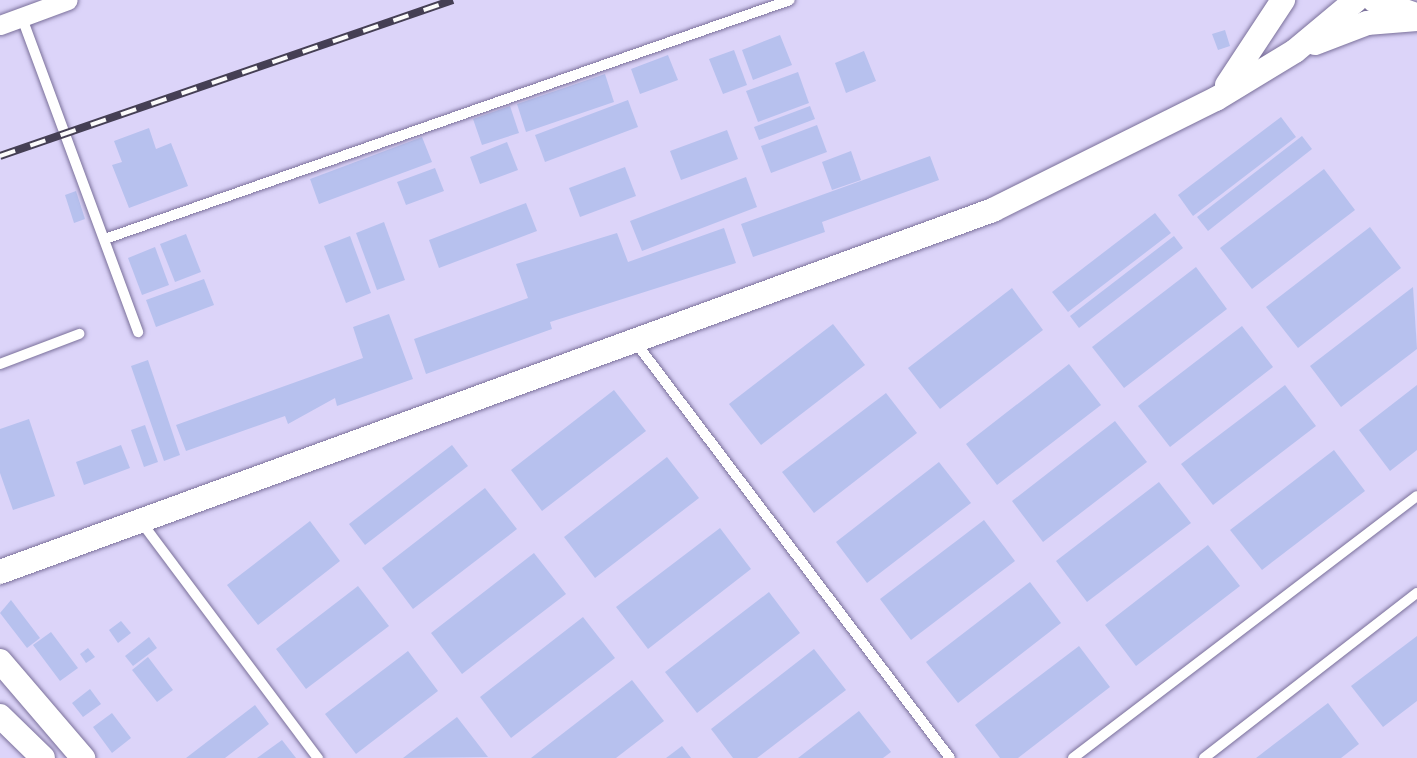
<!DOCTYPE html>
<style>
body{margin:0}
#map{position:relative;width:1417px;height:758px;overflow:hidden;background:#dcd4f9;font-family:"Sofia Sans Condensed",sans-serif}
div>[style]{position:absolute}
.building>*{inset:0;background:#b7c1ee}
.roads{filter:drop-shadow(0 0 2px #7a709a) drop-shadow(0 0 2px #7a709a)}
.service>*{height:10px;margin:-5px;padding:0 5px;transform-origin:5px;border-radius:5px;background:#fff}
.minor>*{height:19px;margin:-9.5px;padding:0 9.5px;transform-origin:9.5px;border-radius:9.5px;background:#fff}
.tertiary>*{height:24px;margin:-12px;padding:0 12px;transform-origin:12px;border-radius:12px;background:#fff}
.rail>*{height:8px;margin-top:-4px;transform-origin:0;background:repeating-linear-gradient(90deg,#fbfbfb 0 16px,#453f54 0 32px);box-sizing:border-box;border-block:2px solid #453f54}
span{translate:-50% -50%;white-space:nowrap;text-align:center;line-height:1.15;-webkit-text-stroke:6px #fbfbfb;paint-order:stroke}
</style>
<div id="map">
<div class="building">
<div style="clip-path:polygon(1225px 30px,1230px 46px,1218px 50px,1212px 34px)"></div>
<div style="clip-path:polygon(780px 35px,792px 65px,753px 80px,742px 50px)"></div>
<div style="clip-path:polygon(734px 50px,747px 85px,723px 94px,709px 59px)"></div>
<div style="clip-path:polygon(864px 51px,876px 81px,846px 93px,835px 63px)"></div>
<div style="clip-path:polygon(668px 55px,678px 80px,640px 94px,631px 69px)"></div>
<div style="clip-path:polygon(798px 72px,809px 103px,758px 122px,746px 91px)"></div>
<div style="clip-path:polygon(605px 74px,614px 102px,526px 132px,517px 104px)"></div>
<div style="clip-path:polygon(628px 100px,638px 127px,545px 162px,535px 135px)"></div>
<div style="clip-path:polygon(510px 106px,519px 133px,482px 145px,473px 119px)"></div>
<div style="clip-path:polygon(810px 106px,815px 119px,759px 140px,754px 127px)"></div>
<div style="clip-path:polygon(1281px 117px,1296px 137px,1193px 216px,1178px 195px)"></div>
<div style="clip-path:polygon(817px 125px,827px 152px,771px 173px,761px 146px)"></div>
<div style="clip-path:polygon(149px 128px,156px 149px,171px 143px,188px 186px,129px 208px,112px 165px,122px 162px,114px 141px)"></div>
<div style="clip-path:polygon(727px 130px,738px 159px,681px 180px,670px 151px)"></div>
<div style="clip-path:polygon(1302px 136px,1312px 149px,1208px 231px,1197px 217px)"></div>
<div style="clip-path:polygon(422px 137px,432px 162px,319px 204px,310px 179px)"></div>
<div style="clip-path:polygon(507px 142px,518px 170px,480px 184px,470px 157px)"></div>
<div style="clip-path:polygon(851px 151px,861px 180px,832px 190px,822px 162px)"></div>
<div style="clip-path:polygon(930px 156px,939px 180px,822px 222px,825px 232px,753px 257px,741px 224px)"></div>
<div style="clip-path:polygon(625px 167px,636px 196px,580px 217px,569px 188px)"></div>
<div style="clip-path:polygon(435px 168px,444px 191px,406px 205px,397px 182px)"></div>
<div style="clip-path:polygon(1324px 169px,1355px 210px,1252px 289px,1220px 248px)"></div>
<div style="clip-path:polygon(746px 177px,757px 207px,642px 251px,630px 221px)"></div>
<div style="clip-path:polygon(76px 191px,85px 219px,74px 223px,65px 195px)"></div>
<div style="clip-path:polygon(526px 203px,537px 231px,439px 268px,429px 240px)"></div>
<div style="clip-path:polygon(1155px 213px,1171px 233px,1068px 312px,1052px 292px)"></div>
<div style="clip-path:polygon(384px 222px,405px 280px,377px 290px,356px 233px)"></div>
<div style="clip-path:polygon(1370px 227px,1401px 268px,1298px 348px,1266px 307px)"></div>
<div style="clip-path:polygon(724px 228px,736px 263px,550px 322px,552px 329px,426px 374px,414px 339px,528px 298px,516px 264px,617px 233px,628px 262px)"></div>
<div style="clip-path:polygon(186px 234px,201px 272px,175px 282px,160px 244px)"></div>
<div style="clip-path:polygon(350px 236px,371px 293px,346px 303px,324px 246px)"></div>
<div style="clip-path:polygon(1174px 236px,1183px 248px,1079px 328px,1070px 316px)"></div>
<div style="clip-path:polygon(155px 247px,169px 285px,142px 295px,128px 258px)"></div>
<div style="clip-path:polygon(1196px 267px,1227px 309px,1124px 388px,1092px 347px)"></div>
<div style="clip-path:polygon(204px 279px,214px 305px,156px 327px,146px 300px)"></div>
<div style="clip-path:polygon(1413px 287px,1417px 349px,1341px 407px,1310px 366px)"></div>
<div style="clip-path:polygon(1012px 288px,1043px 330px,940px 409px,908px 368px)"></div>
<div style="clip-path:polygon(389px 314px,413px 379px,337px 406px,335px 398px,288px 424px,285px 416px,186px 451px,176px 425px,363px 358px,353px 327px)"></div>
<div style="clip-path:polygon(833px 324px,865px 365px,761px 445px,729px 404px)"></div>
<div style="clip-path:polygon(1242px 326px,1273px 367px,1170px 447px,1138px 406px)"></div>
<div style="clip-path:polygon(148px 360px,180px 455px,164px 461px,131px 366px)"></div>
<div style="clip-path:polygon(1069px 364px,1101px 405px,997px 485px,966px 444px)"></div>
<div style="clip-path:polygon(1285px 385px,1316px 426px,1213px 505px,1181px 464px)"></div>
<div style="clip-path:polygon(1417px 385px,1417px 450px,1390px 471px,1359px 430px)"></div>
<div style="clip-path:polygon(614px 390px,646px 431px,542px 511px,511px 470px)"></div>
<div style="clip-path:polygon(886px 393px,917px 433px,814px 513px,782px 472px)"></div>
<div style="clip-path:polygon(29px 419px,55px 496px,13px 510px,0 473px,0 429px)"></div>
<div style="clip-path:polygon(1115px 421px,1147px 462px,1043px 542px,1012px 501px)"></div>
<div style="clip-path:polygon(145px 425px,158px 462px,144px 467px,131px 430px)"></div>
<div style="clip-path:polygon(121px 445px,130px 468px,84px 485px,76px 462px)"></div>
<div style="clip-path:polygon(452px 445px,468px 466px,365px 545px,349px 524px)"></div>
<div style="clip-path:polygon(1334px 450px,1365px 491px,1262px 570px,1230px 530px)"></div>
<div style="clip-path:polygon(667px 457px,699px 498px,595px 578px,564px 537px)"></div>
<div style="clip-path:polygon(939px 462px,971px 503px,867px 583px,836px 542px)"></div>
<div style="clip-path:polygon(1159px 482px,1191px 523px,1087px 602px,1056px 561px)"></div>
<div style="clip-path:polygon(485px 488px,517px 529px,413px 609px,382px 568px)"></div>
<div style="clip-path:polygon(984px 520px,1015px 561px,911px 640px,880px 599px)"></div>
<div style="clip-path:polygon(310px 521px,340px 561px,258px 625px,227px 585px)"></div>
<div style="clip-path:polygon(720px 528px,751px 569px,648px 649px,616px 607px)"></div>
<div style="clip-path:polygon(1208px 545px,1240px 586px,1136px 666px,1105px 625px)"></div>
<div style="clip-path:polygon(534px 553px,566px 594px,462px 674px,431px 633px)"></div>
<div style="clip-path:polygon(1030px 582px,1061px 623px,958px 703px,926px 662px)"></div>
<div style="clip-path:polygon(358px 586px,389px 626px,306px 689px,276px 649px)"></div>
<div style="clip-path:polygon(769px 592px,800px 633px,697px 713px,665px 672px)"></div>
<div style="clip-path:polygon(11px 600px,40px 638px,27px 648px,0 613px)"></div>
<div style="clip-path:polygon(583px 617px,615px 658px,511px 738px,480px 697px)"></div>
<div style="clip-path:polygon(121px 621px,131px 633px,118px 643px,109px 630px)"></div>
<div style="clip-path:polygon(51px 632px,78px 668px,60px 681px,33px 645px)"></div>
<div style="clip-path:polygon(1417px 636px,1417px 701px,1383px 727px,1351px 686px)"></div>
<div style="clip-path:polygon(149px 637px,157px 648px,133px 666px,125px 656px)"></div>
<div style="clip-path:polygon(1079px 646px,1110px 687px,1018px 758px,1000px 758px,975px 725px)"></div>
<div style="clip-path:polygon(88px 648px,95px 657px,86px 663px,80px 654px)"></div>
<div style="clip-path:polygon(814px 649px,846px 690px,757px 758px,733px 758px,711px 729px)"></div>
<div style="clip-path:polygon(408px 651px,438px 691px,356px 754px,325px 714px)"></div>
<div style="clip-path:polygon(148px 657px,173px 690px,157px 702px,132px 670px)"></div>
<div style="clip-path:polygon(632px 680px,664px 721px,616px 758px,531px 758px)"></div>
<div style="clip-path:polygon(90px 689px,101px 704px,83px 717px,72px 703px)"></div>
<div style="clip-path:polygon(1328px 703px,1359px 744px,1341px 758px,1256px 758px)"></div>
<div style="clip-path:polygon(255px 705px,269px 724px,238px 748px,225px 758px,186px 758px)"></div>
<div style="clip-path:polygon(859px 711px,891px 752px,883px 758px,798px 758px)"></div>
<div style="clip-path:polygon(112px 713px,131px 738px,112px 753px,93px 727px)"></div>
<div style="clip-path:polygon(457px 717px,488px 757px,403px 758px,416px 748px)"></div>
<div style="clip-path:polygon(282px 740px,296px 758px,257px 758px)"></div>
<div style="clip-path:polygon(682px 746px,691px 758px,666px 758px)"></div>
</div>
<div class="roads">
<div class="service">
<div style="left:22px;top:18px;width:335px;rotate:69.7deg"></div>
<div style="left:105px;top:239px;width:725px;rotate:-19.23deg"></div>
<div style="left:636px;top:343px;width:520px;rotate:52.89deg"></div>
<div style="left:0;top:364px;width:85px;rotate:-20.8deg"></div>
<div style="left:142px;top:523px;width:294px;rotate:53.2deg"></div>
<div style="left:1073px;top:758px;width:432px;rotate:-37.3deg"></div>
<div style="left:1204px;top:758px;width:269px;rotate:-37.8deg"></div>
</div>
<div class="minor">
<div style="left:0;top:25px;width:72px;rotate:-20.2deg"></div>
</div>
<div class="tertiary">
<div style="left:1374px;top:0;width:41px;rotate:19.7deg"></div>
<div style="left:1315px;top:43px;width:56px;rotate:-21deg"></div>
<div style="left:1367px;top:23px;width:50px;rotate:-4.6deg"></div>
<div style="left:1227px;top:85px;width:102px;rotate:-56.6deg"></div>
<div style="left:0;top:572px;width:1057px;rotate:-20.03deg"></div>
<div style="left:993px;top:210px;width:249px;rotate:-26.5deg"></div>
<div style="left:1216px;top:99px;width:92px;rotate:-31.3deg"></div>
<div style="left:1295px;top:51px;width:78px;rotate:-39.8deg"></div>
<div style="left:0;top:661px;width:128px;rotate:49.4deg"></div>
<div style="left:0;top:716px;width:60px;rotate:44.3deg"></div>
</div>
</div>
<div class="rail">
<div style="left:0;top:156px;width:479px;rotate:-19deg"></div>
</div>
</div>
